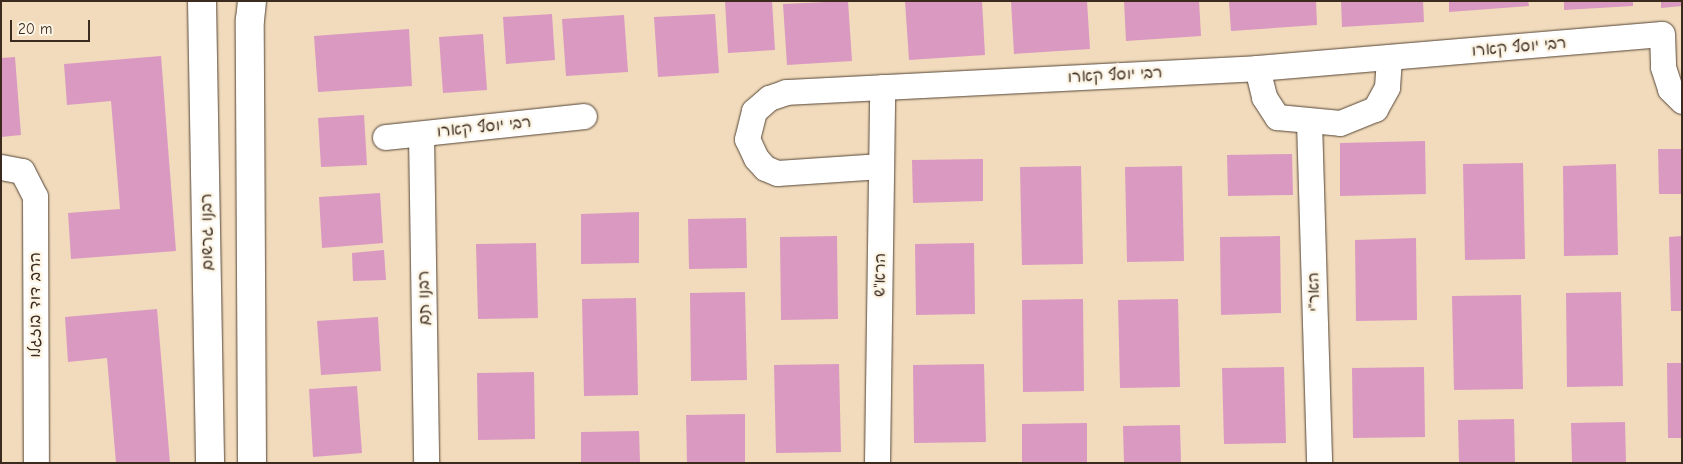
<!DOCTYPE html>
<meta charset="utf-8">
<style>
body{margin:0}
#map{position:relative;width:1683px;height:464px;overflow:hidden;background:#f1dbbc;font-family:"Comic Neue","Playpen Sans Hebrew",sans-serif}
div>[style]{position:absolute}
.building>*{inset:0;background:#da99c1}
.roads{filter:drop-shadow(0 0 1px #564536) drop-shadow(0 0 1px #564536)}
.minor>*{height:25px;margin:-12.5px;padding:0 12.5px;transform-origin:12.5px;border-radius:12.5px;background:#fff}
.tertiary>*{height:28px;margin:-14px;padding:0 14px;transform-origin:14px;border-radius:14px;background:#fff}
span{translate:-50% -50%;white-space:nowrap;text-align:center;line-height:1.15;-webkit-text-stroke:5px #fcf5e5;paint-order:stroke}
.street-label{font-size:16px;color:#3b2a1e}
.frame{position:absolute;inset:0;border:2px solid #3b2a1e;pointer-events:none}
.scale{position:absolute;left:10px;top:20px;width:80px;height:22px;box-sizing:border-box;border:2px solid #3b2a1e;border-top:0;padding-left:6px;font-size:15px;line-height:18px;white-space:nowrap;color:#3b2a1e;-webkit-text-stroke:4px #fcf5e5;paint-order:stroke}
</style>
<div id="map">
<div class="building">
<div style="clip-path:polygon(725px 1px,772px 1px,775px 50px,728px 53px)"></div>
<div style="clip-path:polygon(848px 1px,852px 61px,787px 65px,783px 4px)"></div>
<div style="clip-path:polygon(905px 1px,982px 1px,985px 55px,909px 60px)"></div>
<div style="clip-path:polygon(1011px 1px,1087px 1px,1090px 49px,1014px 54px)"></div>
<div style="clip-path:polygon(1124px 1px,1199px 1px,1201px 36px,1126px 41px)"></div>
<div style="clip-path:polygon(1229px 1px,1316px 1px,1317px 25px,1231px 31px)"></div>
<div style="clip-path:polygon(1341px 1px,1423px 1px,1424px 22px,1342px 27px)"></div>
<div style="clip-path:polygon(1449px 1px,1528px 1px,1529px 6px,1449px 12px)"></div>
<div style="clip-path:polygon(1564px 1px,1633px 1px,1633px 6px,1564px 10px)"></div>
<div style="clip-path:polygon(1661px 1px,1682px 1px,1682px 6px,1661px 8px)"></div>
<div style="clip-path:polygon(552px 14px,555px 60px,506px 64px,503px 17px)"></div>
<div style="clip-path:polygon(715px 14px,719px 73px,658px 77px,654px 17px)"></div>
<div style="clip-path:polygon(624px 15px,628px 72px,566px 76px,562px 19px)"></div>
<div style="clip-path:polygon(409px 29px,412px 86px,318px 92px,314px 36px)"></div>
<div style="clip-path:polygon(483px 34px,487px 90px,443px 93px,439px 37px)"></div>
<div style="clip-path:polygon(161px 56px,176px 251px,71px 259px,68px 213px,120px 209px,111px 101px,67px 105px,64px 64px)"></div>
<div style="clip-path:polygon(15px 57px,21px 135px,1px 137px,1px 58px)"></div>
<div style="clip-path:polygon(364px 115px,367px 165px,321px 167px,318px 118px)"></div>
<div style="clip-path:polygon(1425px 141px,1426px 194px,1340px 196px,1340px 143px)"></div>
<div style="clip-path:polygon(1658px 149px,1682px 149px,1682px 194px,1659px 194px)"></div>
<div style="clip-path:polygon(1292px 154px,1293px 195px,1228px 196px,1227px 155px)"></div>
<div style="clip-path:polygon(983px 159px,983px 201px,913px 203px,912px 160px)"></div>
<div style="clip-path:polygon(1523px 163px,1525px 259px,1465px 260px,1463px 164px)"></div>
<div style="clip-path:polygon(1616px 164px,1618px 255px,1564px 256px,1563px 166px)"></div>
<div style="clip-path:polygon(1081px 166px,1083px 264px,1022px 265px,1020px 167px)"></div>
<div style="clip-path:polygon(1182px 166px,1184px 261px,1127px 262px,1125px 167px)"></div>
<div style="clip-path:polygon(380px 193px,383px 243px,322px 248px,319px 197px)"></div>
<div style="clip-path:polygon(639px 212px,639px 263px,581px 264px,581px 214px)"></div>
<div style="clip-path:polygon(746px 218px,747px 268px,689px 269px,688px 219px)"></div>
<div style="clip-path:polygon(837px 236px,838px 319px,781px 320px,780px 237px)"></div>
<div style="clip-path:polygon(1280px 236px,1281px 313px,1221px 315px,1220px 237px)"></div>
<div style="clip-path:polygon(1682px 236px,1682px 311px,1671px 311px,1669px 237px)"></div>
<div style="clip-path:polygon(1416px 238px,1417px 320px,1356px 321px,1355px 240px)"></div>
<div style="clip-path:polygon(536px 243px,538px 318px,478px 319px,476px 244px)"></div>
<div style="clip-path:polygon(974px 243px,975px 314px,916px 315px,915px 244px)"></div>
<div style="clip-path:polygon(384px 250px,386px 280px,353px 281px,352px 253px)"></div>
<div style="clip-path:polygon(745px 292px,747px 380px,691px 381px,690px 293px)"></div>
<div style="clip-path:polygon(1621px 292px,1623px 386px,1567px 387px,1566px 293px)"></div>
<div style="clip-path:polygon(1521px 295px,1523px 389px,1454px 390px,1452px 296px)"></div>
<div style="clip-path:polygon(636px 298px,638px 395px,584px 396px,582px 299px)"></div>
<div style="clip-path:polygon(1083px 299px,1084px 391px,1023px 392px,1022px 300px)"></div>
<div style="clip-path:polygon(1178px 299px,1180px 387px,1120px 388px,1118px 300px)"></div>
<div style="clip-path:polygon(157px 309px,170px 463px,116px 463px,107px 358px,68px 362px,65px 317px)"></div>
<div style="clip-path:polygon(378px 317px,381px 371px,321px 375px,317px 321px)"></div>
<div style="clip-path:polygon(1667px 363px,1682px 363px,1682px 438px,1668px 438px)"></div>
<div style="clip-path:polygon(839px 364px,841px 452px,776px 453px,774px 365px)"></div>
<div style="clip-path:polygon(984px 364px,986px 442px,914px 443px,913px 365px)"></div>
<div style="clip-path:polygon(1284px 367px,1286px 443px,1224px 444px,1222px 368px)"></div>
<div style="clip-path:polygon(1424px 367px,1425px 437px,1353px 438px,1352px 368px)"></div>
<div style="clip-path:polygon(534px 372px,535px 439px,478px 440px,477px 373px)"></div>
<div style="clip-path:polygon(357px 386px,362px 453px,313px 457px,309px 389px)"></div>
<div style="clip-path:polygon(745px 414px,745px 463px,687px 463px,686px 415px)"></div>
<div style="clip-path:polygon(1514px 419px,1515px 463px,1459px 463px,1458px 420px)"></div>
<div style="clip-path:polygon(1625px 422px,1626px 463px,1572px 463px,1571px 423px)"></div>
<div style="clip-path:polygon(1087px 423px,1087px 463px,1022px 463px,1022px 424px)"></div>
<div style="clip-path:polygon(1180px 425px,1181px 463px,1124px 463px,1123px 426px)"></div>
<div style="clip-path:polygon(639px 431px,640px 463px,581px 463px,581px 432px)"></div>
</div>
<div class="roads">
<div class="minor">
<div style="left:1257px;top:68px;width:30px;rotate:76deg"></div>
<div style="left:1264px;top:97px;width:24px;rotate:57deg"></div>
<div style="left:1277px;top:117px;width:63px;rotate:5.4deg"></div>
<div style="left:1340px;top:123px;width:38px;rotate:-22deg"></div>
<div style="left:1375px;top:109px;width:25px;rotate:-61deg"></div>
<div style="left:1387px;top:87px;width:30px;rotate:-86deg"></div>
<div style="left:1309px;top:121px;width:342px;rotate:88.3deg"></div>
<div style="left:421px;top:134px;width:329px;rotate:89.1deg"></div>
<div style="left:385px;top:137px;width:200px;rotate:-6deg"></div>
<div style="left:881px;top:166px;width:104px;rotate:176.1deg"></div>
<div style="left:777px;top:173px;width:13px;rotate:-157deg"></div>
<div style="left:765px;top:168px;width:13px;rotate:-132deg"></div>
<div style="left:756px;top:158px;width:21px;rotate:-115deg"></div>
<div style="left:747px;top:139px;width:29px;rotate:-76deg"></div>
<div style="left:754px;top:111px;width:20px;rotate:-41deg"></div>
<div style="left:769px;top:98px;width:18px;rotate:-19deg"></div>
<div style="left:786px;top:92px;width:472px;rotate:-2.9deg"></div>
<div style="left:1257px;top:68px;width:406px;rotate:-4.8deg"></div>
<div style="left:1662px;top:34px;width:33px;rotate:88deg"></div>
<div style="left:1663px;top:67px;width:23px;rotate:72deg"></div>
<div style="left:1670px;top:89px;width:17px;rotate:45deg"></div>
<div style="left:1px;top:167px;width:21px;rotate:11deg"></div>
<div style="left:22px;top:171px;width:28px;rotate:63deg"></div>
<div style="left:35px;top:196px;width:267px;rotate:89.8deg"></div>
<div style="left:877px;top:463px;width:376px;rotate:-89.2deg"></div>
</div>
<div class="tertiary">
<div style="left:202px;top:1px;width:462px;rotate:89deg"></div>
<div style="left:252px;top:463px;width:443px;rotate:-90.3deg"></div>
<div style="left:250px;top:20px;width:19px;rotate:-84deg"></div>
</div>
</div>
<div class="street-label">
<span style="left:1519px;top:47px;rotate:-5deg">רבי יוסף קארו</span>
<span style="left:1115px;top:75px;rotate:-3deg">רבי יוסף קארו</span>
<span style="left:484px;top:127px;rotate:-6deg">רבי יוסף קארו</span>
<span style="left:207px;top:232px;rotate:-91deg">רבנו גרשום</span>
<span style="left:880px;top:275px;rotate:-89deg">הרא"ש</span>
<span style="left:1314px;top:292px;rotate:-92deg">האר"י</span>
<span style="left:424px;top:298px;rotate:-91deg">רבנו תם</span>
<span style="left:35px;top:305px;rotate:-90deg">הרב דוד בוזגלו</span>
</div>
<div class="frame"></div>
<div class="scale">20 m</div>
</div>
